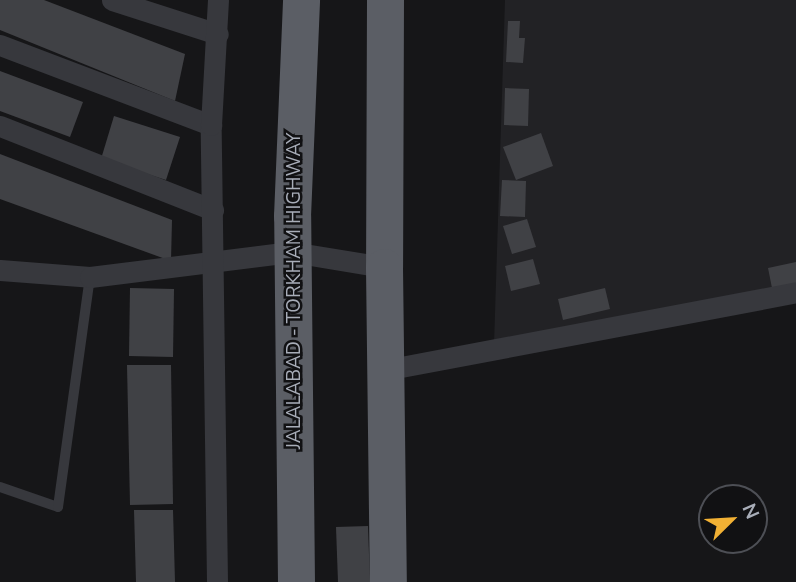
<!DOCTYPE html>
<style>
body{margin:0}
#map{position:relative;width:796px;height:582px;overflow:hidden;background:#161618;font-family:"Nunito Sans",sans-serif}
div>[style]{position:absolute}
.built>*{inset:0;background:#222225}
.building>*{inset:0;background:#404145}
.service>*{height:10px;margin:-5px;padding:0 5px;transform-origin:5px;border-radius:5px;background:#37383d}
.minor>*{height:21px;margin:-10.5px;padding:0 10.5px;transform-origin:10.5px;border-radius:10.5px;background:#37383d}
.trunk>*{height:37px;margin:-18.5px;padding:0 18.5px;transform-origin:18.5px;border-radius:18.5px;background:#5b5e65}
span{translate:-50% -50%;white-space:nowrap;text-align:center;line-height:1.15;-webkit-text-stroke:5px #111113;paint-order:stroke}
.street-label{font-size:19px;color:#a8adb8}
.north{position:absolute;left:698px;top:484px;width:70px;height:70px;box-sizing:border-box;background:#111113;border:2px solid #4d4f55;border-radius:50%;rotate:66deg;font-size:19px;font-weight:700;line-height:28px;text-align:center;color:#a8adb8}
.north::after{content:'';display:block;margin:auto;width:24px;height:32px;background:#f2b134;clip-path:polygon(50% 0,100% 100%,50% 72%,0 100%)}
</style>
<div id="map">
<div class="built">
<div style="clip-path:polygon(505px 0,796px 0,796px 289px,494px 345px)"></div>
</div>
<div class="building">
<div style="clip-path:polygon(0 0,44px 0,185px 54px,175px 101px,0 30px)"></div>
<div style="clip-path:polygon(508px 21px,520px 21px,519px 38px,525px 38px,523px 63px,506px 62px)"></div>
<div style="clip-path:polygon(0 71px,83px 102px,70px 137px,0 111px)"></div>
<div style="clip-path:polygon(505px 88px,529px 89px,528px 126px,504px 125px)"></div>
<div style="clip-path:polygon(114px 116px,180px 137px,166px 180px,101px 159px)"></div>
<div style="clip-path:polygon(541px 133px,553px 166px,516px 180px,503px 147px)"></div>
<div style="clip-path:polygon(0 154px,172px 220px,171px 261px,0 199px)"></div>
<div style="clip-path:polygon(502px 180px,526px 181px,525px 217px,500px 216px)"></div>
<div style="clip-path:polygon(527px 219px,536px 247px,512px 254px,503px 226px)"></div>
<div style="clip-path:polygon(533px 259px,540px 284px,511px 291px,505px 266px)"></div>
<div style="clip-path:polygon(796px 262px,796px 283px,772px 288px,768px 268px)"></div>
<div style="clip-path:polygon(130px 288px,174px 289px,173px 357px,129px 356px)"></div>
<div style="clip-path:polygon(605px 288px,610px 309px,563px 320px,558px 299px)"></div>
<div style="clip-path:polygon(127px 365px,171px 365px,173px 504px,130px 505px)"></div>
<div style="clip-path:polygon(134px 510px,173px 510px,175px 582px,136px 582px)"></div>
<div style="clip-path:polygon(368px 526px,370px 582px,338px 582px,336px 527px)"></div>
</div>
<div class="service">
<div style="left:0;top:487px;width:61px;rotate:19deg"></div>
<div style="left:58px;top:507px;width:232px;rotate:-82.1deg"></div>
</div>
<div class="minor">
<div style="left:112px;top:0;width:111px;rotate:17.8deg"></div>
<div style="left:0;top:45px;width:226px;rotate:20.8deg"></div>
<div style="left:0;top:126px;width:229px;rotate:21.5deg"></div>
<div style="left:0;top:270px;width:90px;rotate:4.4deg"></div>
<div style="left:90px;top:277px;width:204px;rotate:-7.1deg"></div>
<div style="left:292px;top:252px;width:93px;rotate:9.3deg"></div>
<div style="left:385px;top:370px;width:418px;rotate:-10.7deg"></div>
<div style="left:217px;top:582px;width:457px;rotate:-90.8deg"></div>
<div style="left:211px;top:125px;width:125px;rotate:-86.8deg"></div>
</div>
<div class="trunk">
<div style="left:385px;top:0;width:267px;rotate:90.2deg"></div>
<div style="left:384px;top:267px;width:315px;rotate:89.3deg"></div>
<div style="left:296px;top:582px;width:366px;rotate:-90.6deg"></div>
<div style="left:292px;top:216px;width:216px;rotate:-87.6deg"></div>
</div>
<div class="street-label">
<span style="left:295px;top:291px;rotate:-90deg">JALALABAD - TORKHAM HIGHWAY</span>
</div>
<div class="north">N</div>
</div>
